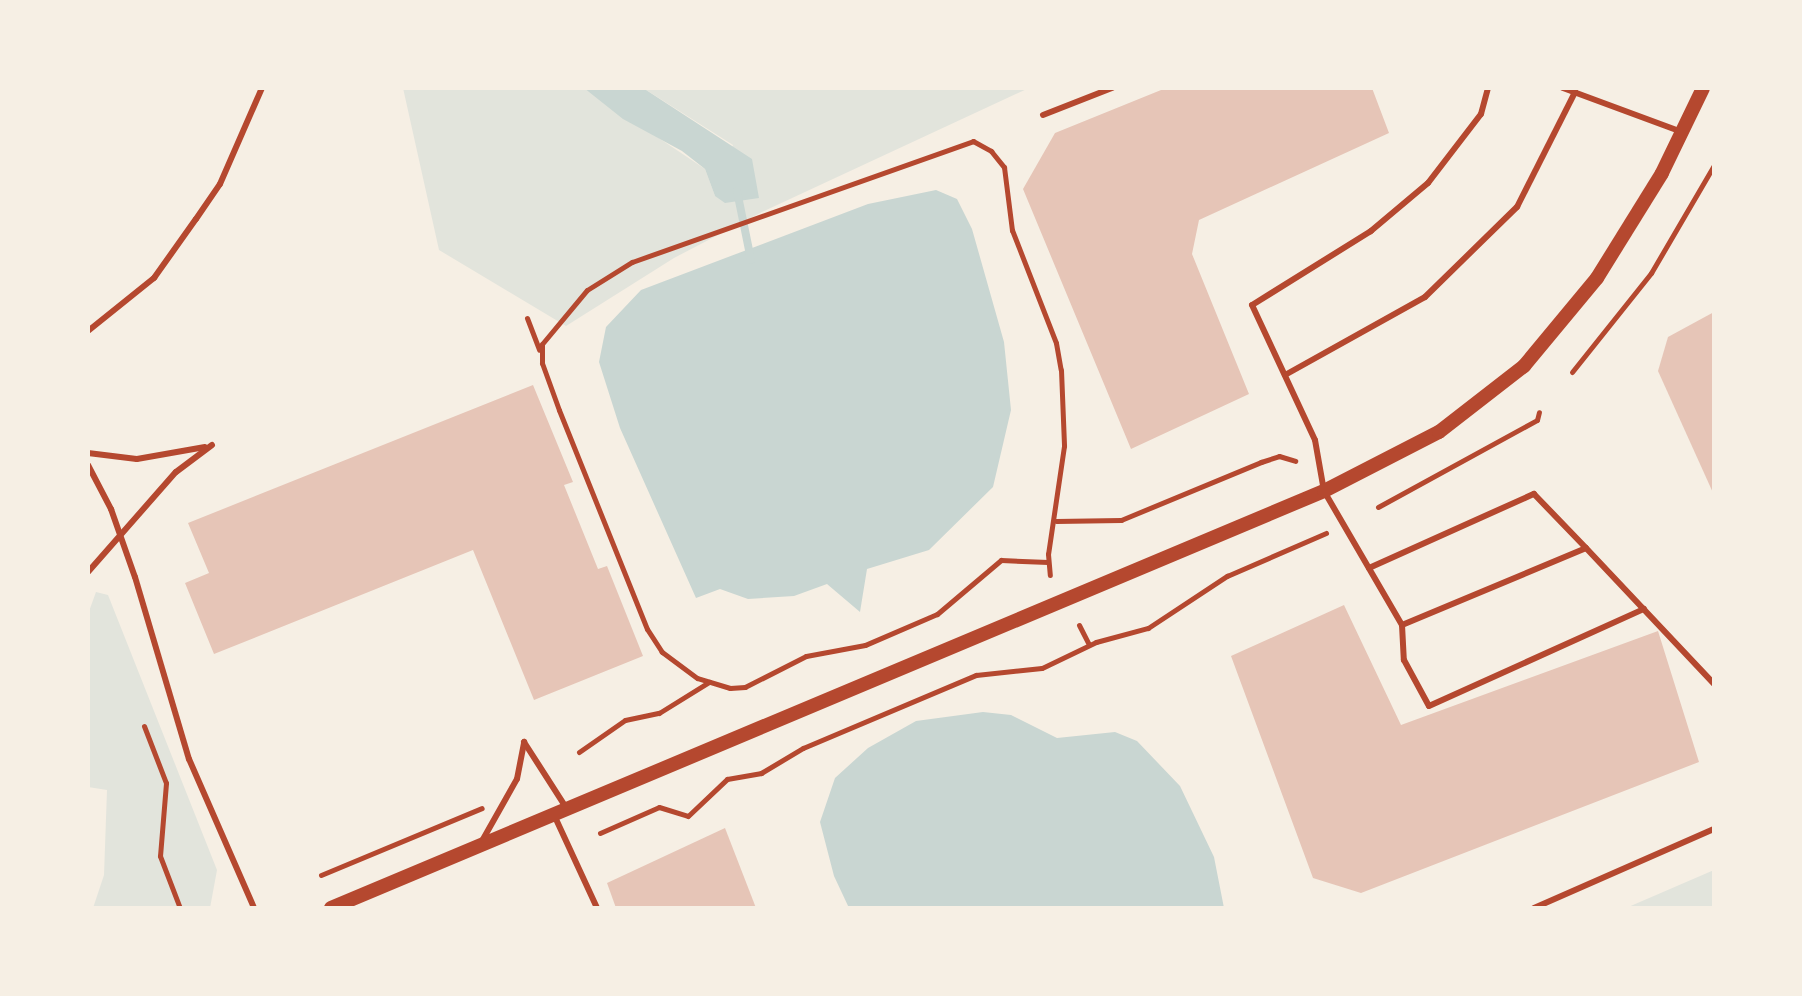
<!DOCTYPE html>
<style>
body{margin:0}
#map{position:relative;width:1802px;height:996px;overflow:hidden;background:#f6efe4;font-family:Rubik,sans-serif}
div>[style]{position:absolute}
.green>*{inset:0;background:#e2e4dc}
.water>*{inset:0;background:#c9d6d2}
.stream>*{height:8px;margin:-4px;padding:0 4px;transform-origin:4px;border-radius:4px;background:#c9d6d2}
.building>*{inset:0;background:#e6c5b7}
.path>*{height:5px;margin:-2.5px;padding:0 2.5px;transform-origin:2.5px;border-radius:2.5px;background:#b5482f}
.service>*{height:6px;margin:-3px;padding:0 3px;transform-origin:3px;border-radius:3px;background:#b5482f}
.tertiary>*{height:14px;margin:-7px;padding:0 7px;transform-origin:7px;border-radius:7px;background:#b5482f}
span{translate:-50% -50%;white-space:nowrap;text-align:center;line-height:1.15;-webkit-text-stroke:6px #f6efe4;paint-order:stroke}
.frame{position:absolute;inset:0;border:90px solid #f6efe4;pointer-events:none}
</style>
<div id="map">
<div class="green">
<div style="clip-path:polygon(403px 88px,584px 88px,705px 169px,715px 196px,733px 145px,643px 88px,1029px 88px,762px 212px,674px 258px,566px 326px,439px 250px)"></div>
<div style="clip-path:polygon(96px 592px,108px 595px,217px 870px,210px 908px,93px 908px,104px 875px,107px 790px,88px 787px,88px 614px)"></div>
<div style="clip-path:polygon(1714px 870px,1714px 908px,1626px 908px)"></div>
</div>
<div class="water">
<div style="clip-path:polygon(584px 88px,643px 88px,752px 159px,759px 198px,725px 203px,715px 196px,705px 169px,682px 151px,623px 119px)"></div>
<div style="clip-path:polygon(936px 190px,957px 199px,972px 229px,1004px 342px,1011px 410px,993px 487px,929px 550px,867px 569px,860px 612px,827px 584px,794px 596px,748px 599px,720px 589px,696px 598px,620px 428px,599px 362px,606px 327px,641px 290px,868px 204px)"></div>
<div style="clip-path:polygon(983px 712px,1011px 715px,1057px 738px,1115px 732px,1137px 741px,1180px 786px,1214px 857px,1224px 908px,849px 908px,834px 876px,820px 822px,835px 778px,868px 748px,916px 721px)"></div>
</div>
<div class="stream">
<div style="left:737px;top:191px;width:70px;rotate:78.5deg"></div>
</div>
<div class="building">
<div style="clip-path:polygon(1166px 88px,1372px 88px,1389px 133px,1199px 220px,1192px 254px,1249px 394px,1131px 449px,1023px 189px,1055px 133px)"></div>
<div style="clip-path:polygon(1714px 312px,1714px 495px,1658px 371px,1668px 337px)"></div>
<div style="clip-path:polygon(533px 385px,573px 482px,564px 485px,598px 569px,607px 566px,643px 656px,534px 700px,473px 550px,214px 654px,185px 583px,209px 573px,188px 523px)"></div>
<div style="clip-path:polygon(1344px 605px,1401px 725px,1658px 631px,1699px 762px,1361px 893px,1313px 878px,1231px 656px)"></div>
<div style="clip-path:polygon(725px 828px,756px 908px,616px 908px,607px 883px)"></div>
</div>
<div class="path">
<div style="left:527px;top:318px;width:34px;rotate:69deg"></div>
<div style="left:1572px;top:372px;width:127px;rotate:-51.4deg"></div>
<div style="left:1651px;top:273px;width:125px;rotate:-59.7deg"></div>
<div style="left:1378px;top:507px;width:181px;rotate:-28.7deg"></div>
<div style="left:1537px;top:420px;width:8px;rotate:-76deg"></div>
<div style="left:1056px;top:521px;width:65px;rotate:-0.9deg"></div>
<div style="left:1121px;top:520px;width:152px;rotate:-22.5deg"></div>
<div style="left:1261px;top:462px;width:19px;rotate:-18deg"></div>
<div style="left:1279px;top:456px;width:17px;rotate:17deg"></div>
<div style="left:1048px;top:562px;width:47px;rotate:-177.6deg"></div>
<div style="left:1001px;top:560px;width:84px;rotate:139.8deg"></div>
<div style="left:937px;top:614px;width:78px;rotate:156.7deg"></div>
<div style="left:865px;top:645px;width:60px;rotate:169.4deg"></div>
<div style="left:806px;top:656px;width:68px;rotate:153.1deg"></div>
<div style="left:745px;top:687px;width:15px;rotate:176deg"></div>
<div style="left:730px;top:688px;width:34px;rotate:-163deg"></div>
<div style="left:697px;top:678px;width:44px;rotate:-143.4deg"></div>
<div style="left:662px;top:652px;width:27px;rotate:-123deg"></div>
<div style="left:647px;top:629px;width:236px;rotate:-111.9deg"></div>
<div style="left:559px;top:410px;width:50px;rotate:-109.9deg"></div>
<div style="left:542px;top:363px;width:19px;rotate:-90deg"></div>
<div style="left:542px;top:344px;width:70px;rotate:-50.2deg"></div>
<div style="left:587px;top:290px;width:53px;rotate:-31.9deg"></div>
<div style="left:632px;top:262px;width:362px;rotate:-19.5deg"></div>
<div style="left:973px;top:141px;width:21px;rotate:29deg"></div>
<div style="left:991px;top:151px;width:21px;rotate:51deg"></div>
<div style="left:1004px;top:167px;width:64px;rotate:82.8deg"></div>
<div style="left:1012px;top:230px;width:121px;rotate:68.7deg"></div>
<div style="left:1056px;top:343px;width:27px;rotate:80deg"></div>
<div style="left:1061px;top:370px;width:76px;rotate:87.7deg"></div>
<div style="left:1064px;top:446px;width:109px;rotate:98.4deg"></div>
<div style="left:1048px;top:554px;width:21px;rotate:85deg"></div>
<div style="left:1079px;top:625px;width:22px;rotate:63deg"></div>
<div style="left:144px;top:726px;width:61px;rotate:68.9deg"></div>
<div style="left:166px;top:783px;width:73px;rotate:94.7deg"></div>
<div style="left:160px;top:856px;width:56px;rotate:69deg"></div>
<div style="left:579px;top:752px;width:56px;rotate:-34.8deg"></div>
<div style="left:625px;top:720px;width:35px;rotate:-12deg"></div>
<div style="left:659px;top:713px;width:59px;rotate:-31.8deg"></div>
<div style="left:600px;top:833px;width:64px;rotate:-23.8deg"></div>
<div style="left:659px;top:807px;width:30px;rotate:17deg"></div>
<div style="left:688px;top:816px;width:54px;rotate:-43.5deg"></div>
<div style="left:727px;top:779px;width:35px;rotate:-10deg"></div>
<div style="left:761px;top:773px;width:49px;rotate:-30.8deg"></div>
<div style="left:803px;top:748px;width:188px;rotate:-22.9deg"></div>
<div style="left:976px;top:675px;width:66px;rotate:-6.1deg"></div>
<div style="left:1042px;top:668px;width:60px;rotate:-25.7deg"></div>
<div style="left:1096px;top:642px;width:54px;rotate:-15.1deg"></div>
<div style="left:1148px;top:628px;width:95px;rotate:-33.4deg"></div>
<div style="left:1227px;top:576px;width:108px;rotate:-23.5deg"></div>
<div style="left:321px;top:875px;width:174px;rotate:-22.6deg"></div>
</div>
<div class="service">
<div style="left:1488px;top:88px;width:27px;rotate:105deg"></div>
<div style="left:1481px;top:114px;width:87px;rotate:127.5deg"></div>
<div style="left:1428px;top:183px;width:75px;rotate:139.9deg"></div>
<div style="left:1371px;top:231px;width:140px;rotate:148.1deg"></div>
<div style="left:1252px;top:305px;width:149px;rotate:65deg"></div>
<div style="left:1315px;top:440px;width:52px;rotate:80deg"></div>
<div style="left:1324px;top:491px;width:155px;rotate:59.8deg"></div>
<div style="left:1402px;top:625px;width:199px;rotate:-22.7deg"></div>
<div style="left:1586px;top:548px;width:187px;rotate:46.7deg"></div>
<div style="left:1563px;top:88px;width:124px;rotate:20.3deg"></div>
<div style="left:1043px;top:115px;width:74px;rotate:-21.4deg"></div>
<div style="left:88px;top:331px;width:85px;rotate:-38.8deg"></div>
<div style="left:154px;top:278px;width:72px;rotate:-54.6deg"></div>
<div style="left:196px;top:219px;width:42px;rotate:-55.6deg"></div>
<div style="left:220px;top:184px;width:105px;rotate:-66.4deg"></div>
<div style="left:1285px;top:375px;width:160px;rotate:-29.1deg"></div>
<div style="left:1425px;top:297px;width:129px;rotate:-44.4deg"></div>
<div style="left:1517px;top:207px;width:129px;rotate:-63.2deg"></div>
<div style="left:88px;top:453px;width:49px;rotate:7deg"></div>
<div style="left:137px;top:459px;width:69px;rotate:-10deg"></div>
<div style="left:88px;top:465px;width:50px;rotate:62.4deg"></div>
<div style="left:111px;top:509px;width:72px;rotate:70.6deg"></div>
<div style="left:135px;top:577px;width:190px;rotate:73.5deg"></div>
<div style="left:189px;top:759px;width:163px;rotate:66.4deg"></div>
<div style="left:1369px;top:568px;width:181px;rotate:-24.2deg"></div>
<div style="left:1534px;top:494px;width:75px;rotate:46.1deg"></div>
<div style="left:88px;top:572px;width:133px;rotate:-48.7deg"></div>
<div style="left:176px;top:472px;width:45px;rotate:-36.9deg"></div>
<div style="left:1402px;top:625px;width:35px;rotate:87deg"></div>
<div style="left:1404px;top:660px;width:52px;rotate:61.5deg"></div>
<div style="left:1429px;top:706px;width:236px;rotate:-24.3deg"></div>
<div style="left:524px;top:742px;width:80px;rotate:57.3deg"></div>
<div style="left:555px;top:817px;width:100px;rotate:65.2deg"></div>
<div style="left:482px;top:841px;width:71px;rotate:-60.6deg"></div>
<div style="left:517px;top:779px;width:38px;rotate:-79deg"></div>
<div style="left:1534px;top:908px;width:197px;rotate:-23.7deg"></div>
</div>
<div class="tertiary">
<div style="left:331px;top:908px;width:1077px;rotate:-22.78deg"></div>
<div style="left:1324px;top:491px;width:129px;rotate:-27.2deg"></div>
<div style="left:1439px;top:432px;width:108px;rotate:-37.8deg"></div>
<div style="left:1524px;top:366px;width:114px;rotate:-50.3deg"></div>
<div style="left:1597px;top:278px;width:123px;rotate:-58.2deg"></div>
<div style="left:1662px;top:173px;width:94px;rotate:-64.2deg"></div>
</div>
<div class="frame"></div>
</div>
